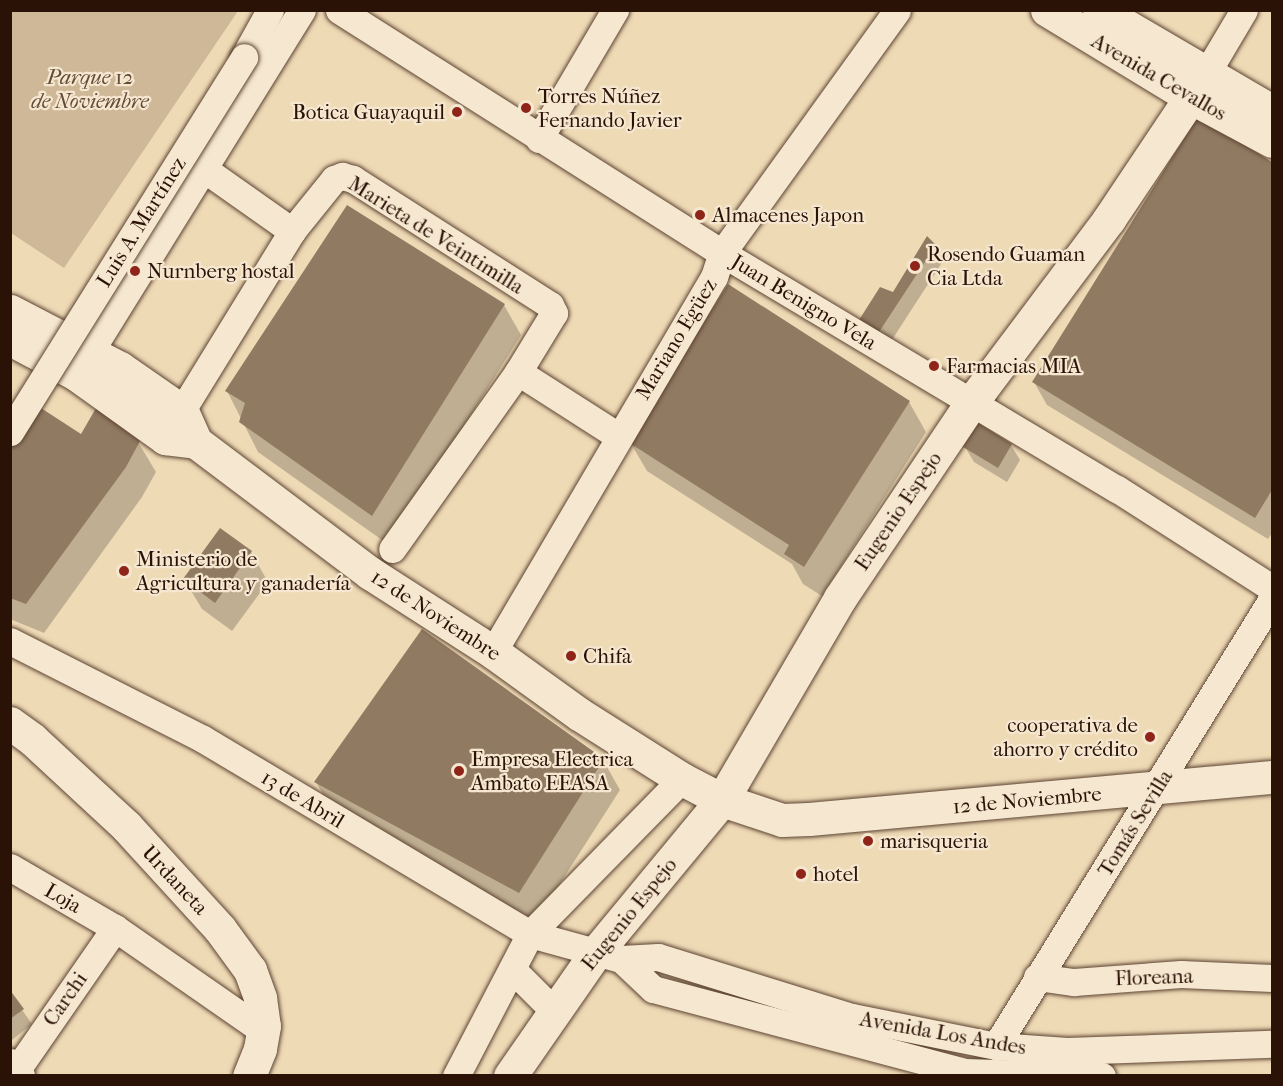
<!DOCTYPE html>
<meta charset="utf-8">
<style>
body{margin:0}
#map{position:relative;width:1283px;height:1086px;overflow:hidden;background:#efdab6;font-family:"IM FELL French Canon",serif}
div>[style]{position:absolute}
.green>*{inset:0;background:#ceb898}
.shadow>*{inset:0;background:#0003}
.building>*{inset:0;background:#917a62}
.roads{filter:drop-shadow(0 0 2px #5c4432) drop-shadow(0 0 2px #5c4432)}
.street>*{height:27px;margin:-13.5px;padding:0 13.5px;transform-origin:13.5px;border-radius:13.5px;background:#f5e7d0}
.secondary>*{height:33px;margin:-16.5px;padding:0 16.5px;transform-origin:16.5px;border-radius:16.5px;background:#f5e7d0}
.bridges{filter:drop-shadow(0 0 2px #5c4432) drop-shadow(0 0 2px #5c4432)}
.street-bridge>*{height:27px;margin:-13.5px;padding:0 13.5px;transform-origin:13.5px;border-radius:13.5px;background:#f5e7d0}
.dots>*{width:16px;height:16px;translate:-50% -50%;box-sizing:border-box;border:3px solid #f5e7d0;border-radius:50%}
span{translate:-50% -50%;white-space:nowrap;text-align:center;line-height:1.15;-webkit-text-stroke:4.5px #f5e7d0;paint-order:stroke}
.park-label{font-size:21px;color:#644c39;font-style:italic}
.street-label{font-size:21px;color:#2b1206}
.poi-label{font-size:21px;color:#2b1206}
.left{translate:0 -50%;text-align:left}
.right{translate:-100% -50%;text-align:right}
.frame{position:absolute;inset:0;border:12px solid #2b1206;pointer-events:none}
</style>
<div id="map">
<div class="green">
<div style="clip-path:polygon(10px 11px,238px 11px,64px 268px,11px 233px)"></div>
</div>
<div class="shadow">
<div style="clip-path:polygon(1198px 118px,1272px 164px,1272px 533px,1268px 539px,1047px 405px,1034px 382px)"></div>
<div style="clip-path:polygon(934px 246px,943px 261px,888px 346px,860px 320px,893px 294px)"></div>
<div style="clip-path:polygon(504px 305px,521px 335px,389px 545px,258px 452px,227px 391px)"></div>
<div style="clip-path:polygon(909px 402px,926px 432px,822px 596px,803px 584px,792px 564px,647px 471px,630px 442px)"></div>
<div style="clip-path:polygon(979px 425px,1011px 445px,1020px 460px,1007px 482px,974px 462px,965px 447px)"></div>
<div style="clip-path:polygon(10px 427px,138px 442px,156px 472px,142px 497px,44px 633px,10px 619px)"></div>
<div style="clip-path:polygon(251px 552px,268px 582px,232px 631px,202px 609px,184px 579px)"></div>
<div style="clip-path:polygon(603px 760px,620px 790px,536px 921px,333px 812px,316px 782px)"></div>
<div style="clip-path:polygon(10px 993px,32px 1024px,12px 1040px,10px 1038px)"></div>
</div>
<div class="building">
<div style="clip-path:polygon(1198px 116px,1272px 162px,1272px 490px,1255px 518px,1032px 382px)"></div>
<div style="clip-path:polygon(347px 205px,505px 304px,372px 516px,239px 422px,245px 403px,225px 391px)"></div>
<div style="clip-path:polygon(927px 236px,936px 245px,879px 332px,859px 320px,880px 287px,893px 292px)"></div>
<div style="clip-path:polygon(728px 284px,910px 401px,804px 567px,784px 554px,789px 545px,628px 442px)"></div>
<div style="clip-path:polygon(27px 399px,81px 434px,96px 408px,140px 441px,126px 467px,26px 604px,10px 598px,10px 425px)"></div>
<div style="clip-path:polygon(978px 423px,1012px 444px,998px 468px,963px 447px)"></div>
<div style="clip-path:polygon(220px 528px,252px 551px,215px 603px,183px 579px)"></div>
<div style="clip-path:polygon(422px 629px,604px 759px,519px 893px,314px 782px)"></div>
<div style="clip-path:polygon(10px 990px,24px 1009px,10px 1019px)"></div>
</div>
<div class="roads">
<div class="street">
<div style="left:339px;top:10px;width:454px;rotate:32.4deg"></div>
<div style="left:722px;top:253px;width:460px;rotate:30.9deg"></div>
<div style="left:1117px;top:489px;width:184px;rotate:32.6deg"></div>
<div style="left:244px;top:57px;width:54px;rotate:-61deg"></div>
<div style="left:1206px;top:74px;width:74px;rotate:-59.3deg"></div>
<div style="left:539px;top:139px;width:150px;rotate:-59.5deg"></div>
<div style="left:204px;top:169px;width:108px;rotate:35.2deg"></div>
<div style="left:80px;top:368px;width:421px;rotate:-58.2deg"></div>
<div style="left:518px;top:372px;width:119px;rotate:32.6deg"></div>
<div style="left:171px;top:428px;width:231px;rotate:-58.4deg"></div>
<div style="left:292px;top:231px;width:67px;rotate:-51.1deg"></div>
<div style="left:334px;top:179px;width:9px;rotate:-21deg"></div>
<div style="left:342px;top:176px;width:11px;rotate:15deg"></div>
<div style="left:353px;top:179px;width:234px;rotate:32.6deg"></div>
<div style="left:550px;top:305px;width:9px;rotate:63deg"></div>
<div style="left:554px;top:313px;width:69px;rotate:121.4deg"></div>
<div style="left:518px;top:372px;width:217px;rotate:125.4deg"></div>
<div style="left:10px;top:641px;width:216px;rotate:26.9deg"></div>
<div style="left:203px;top:739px;width:381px;rotate:30.8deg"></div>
<div style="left:530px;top:934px;width:94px;rotate:15.4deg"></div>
<div style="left:621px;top:959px;width:37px;rotate:-3deg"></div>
<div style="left:658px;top:957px;width:203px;rotate:17.2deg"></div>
<div style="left:852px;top:1017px;width:147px;rotate:11.4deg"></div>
<div style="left:996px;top:1046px;width:71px;rotate:4deg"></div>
<div style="left:1067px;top:1051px;width:205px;rotate:-2deg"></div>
<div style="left:493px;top:652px;width:435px;rotate:-59.5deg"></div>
<div style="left:714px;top:277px;width:25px;rotate:-72deg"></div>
<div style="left:722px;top:253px;width:299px;rotate:-54.2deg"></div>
<div style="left:10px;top:867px;width:121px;rotate:30.2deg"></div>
<div style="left:115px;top:928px;width:180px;rotate:34.8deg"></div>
<div style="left:621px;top:959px;width:44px;rotate:43.2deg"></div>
<div style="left:653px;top:989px;width:322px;rotate:14.9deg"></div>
<div style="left:964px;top:1072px;width:138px;rotate:1.7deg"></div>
<div style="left:512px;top:969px;width:58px;rotate:45deg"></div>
<div style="left:1037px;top:977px;width:37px;rotate:8deg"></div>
<div style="left:1074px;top:982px;width:107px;rotate:-4.3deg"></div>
<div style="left:1181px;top:974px;width:91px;rotate:2.5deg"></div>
<div style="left:996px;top:1046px;width:525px;rotate:-58.31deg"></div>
<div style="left:16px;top:1071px;width:174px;rotate:-55.3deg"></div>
<div style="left:456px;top:1076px;width:160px;rotate:-62.5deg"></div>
<div style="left:530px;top:934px;width:217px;rotate:-45.6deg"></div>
</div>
<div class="secondary">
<div style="left:1047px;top:10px;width:167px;rotate:31.3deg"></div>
<div style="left:1190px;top:97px;width:93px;rotate:28.2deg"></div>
<div style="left:1099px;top:10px;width:200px;rotate:30.3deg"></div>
<div style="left:10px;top:311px;width:124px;rotate:27.4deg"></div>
<div style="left:120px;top:368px;width:75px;rotate:34.7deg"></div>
<div style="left:182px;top:411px;width:34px;rotate:66deg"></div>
<div style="left:10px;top:339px;width:75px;rotate:27.9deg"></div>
<div style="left:76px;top:374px;width:110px;rotate:35.7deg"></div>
<div style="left:165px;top:438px;width:31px;rotate:7deg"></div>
<div style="left:196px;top:442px;width:218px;rotate:37deg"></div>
<div style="left:370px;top:573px;width:146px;rotate:32.7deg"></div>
<div style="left:493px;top:652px;width:106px;rotate:35.8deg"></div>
<div style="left:579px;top:714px;width:122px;rotate:32.3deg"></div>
<div style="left:682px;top:779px;width:45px;rotate:27.7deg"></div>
<div style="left:722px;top:800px;width:63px;rotate:18.4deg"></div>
<div style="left:782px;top:820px;width:27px;rotate:-2deg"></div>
<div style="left:809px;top:819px;width:465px;rotate:-5.2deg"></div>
<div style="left:10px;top:723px;width:27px;rotate:36deg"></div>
<div style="left:32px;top:739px;width:128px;rotate:42.8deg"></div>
<div style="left:126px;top:826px;width:139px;rotate:47.6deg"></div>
<div style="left:220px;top:929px;width:51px;rotate:53.8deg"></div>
<div style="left:250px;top:970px;width:30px;rotate:70deg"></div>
<div style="left:260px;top:998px;width:28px;rotate:82deg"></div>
<div style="left:264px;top:1026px;width:23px;rotate:100deg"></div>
<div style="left:260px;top:1049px;width:29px;rotate:112deg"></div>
<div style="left:10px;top:1065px;width:14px;rotate:54deg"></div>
<div style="left:510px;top:1076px;width:152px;rotate:-55.2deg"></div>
<div style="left:597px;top:951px;width:196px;rotate:-50.4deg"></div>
<div style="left:722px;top:800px;width:234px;rotate:-59.7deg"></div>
<div style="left:840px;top:598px;width:235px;rotate:-56.1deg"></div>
<div style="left:971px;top:403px;width:230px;rotate:-53.1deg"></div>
<div style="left:1109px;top:219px;width:174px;rotate:-56.2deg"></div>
</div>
</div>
<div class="bridges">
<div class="street-bridge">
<div style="left:10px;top:432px;width:442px;rotate:-58deg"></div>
</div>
</div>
<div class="dots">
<div style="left:526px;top:108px;background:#8f2418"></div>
<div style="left:457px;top:112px;background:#8f2418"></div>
<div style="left:700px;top:215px;background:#8f2418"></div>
<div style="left:915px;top:266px;background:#8f2418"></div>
<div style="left:135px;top:271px;background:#8f2418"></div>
<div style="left:934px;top:366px;background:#8f2418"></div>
<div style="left:124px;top:571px;background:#8f2418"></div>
<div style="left:571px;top:656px;background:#8f2418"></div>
<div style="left:1150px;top:737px;background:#8f2418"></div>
<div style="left:459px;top:771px;background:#8f2418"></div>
<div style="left:868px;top:841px;background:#8f2418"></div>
<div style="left:801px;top:874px;background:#8f2418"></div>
</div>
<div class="park-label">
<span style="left:90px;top:89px">Parque 12<br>de Noviembre</span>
</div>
<div class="street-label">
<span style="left:1159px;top:77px;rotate:30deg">Avenida Cevallos</span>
<span style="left:141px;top:222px;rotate:-58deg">Luis A. Martínez</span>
<span style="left:436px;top:235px;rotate:32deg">Marieta de Veintimilla</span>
<span style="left:804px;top:302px;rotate:31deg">Juan Benigno Vela</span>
<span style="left:676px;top:339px;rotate:-59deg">Mariano Egüez</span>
<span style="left:898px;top:511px;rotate:-56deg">Eugenio Espejo</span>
<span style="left:436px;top:615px;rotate:33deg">12 de Noviembre</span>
<span style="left:303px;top:799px;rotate:31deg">13 de Abril</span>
<span style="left:1027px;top:800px;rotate:-5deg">12 de Noviembre</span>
<span style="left:1135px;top:823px;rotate:-58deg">Tomás Sevilla</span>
<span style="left:175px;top:880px;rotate:47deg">Urdaneta</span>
<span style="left:63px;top:898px;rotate:30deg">Loja</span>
<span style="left:629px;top:914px;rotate:-51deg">Eugenio Espejo</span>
<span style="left:1154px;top:977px;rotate:-2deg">Floreana</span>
<span style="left:65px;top:999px;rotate:-55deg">Carchi</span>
<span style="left:943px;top:1033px;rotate:10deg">Avenida Los Andes</span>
</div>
<div class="poi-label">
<span class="left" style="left:538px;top:108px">Torres Núñez<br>Fernando Javier</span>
<span class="right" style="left:445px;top:112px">Botica Guayaquil</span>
<span class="left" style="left:712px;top:215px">Almacenes Japon</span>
<span class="left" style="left:927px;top:266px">Rosendo Guaman<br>Cia Ltda</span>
<span class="left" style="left:147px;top:271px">Nurnberg hostal</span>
<span class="left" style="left:946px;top:366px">Farmacias MIA</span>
<span class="left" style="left:136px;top:571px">Ministerio de<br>Agricultura y ganadería</span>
<span class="left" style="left:583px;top:656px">Chifa</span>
<span class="right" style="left:1138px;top:737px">cooperativa de<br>ahorro y crédito</span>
<span class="left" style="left:471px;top:771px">Empresa Electrica<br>Ambato EEASA</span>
<span class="left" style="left:880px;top:841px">marisqueria</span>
<span class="left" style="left:813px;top:874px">hotel</span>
</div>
<div class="frame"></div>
</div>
